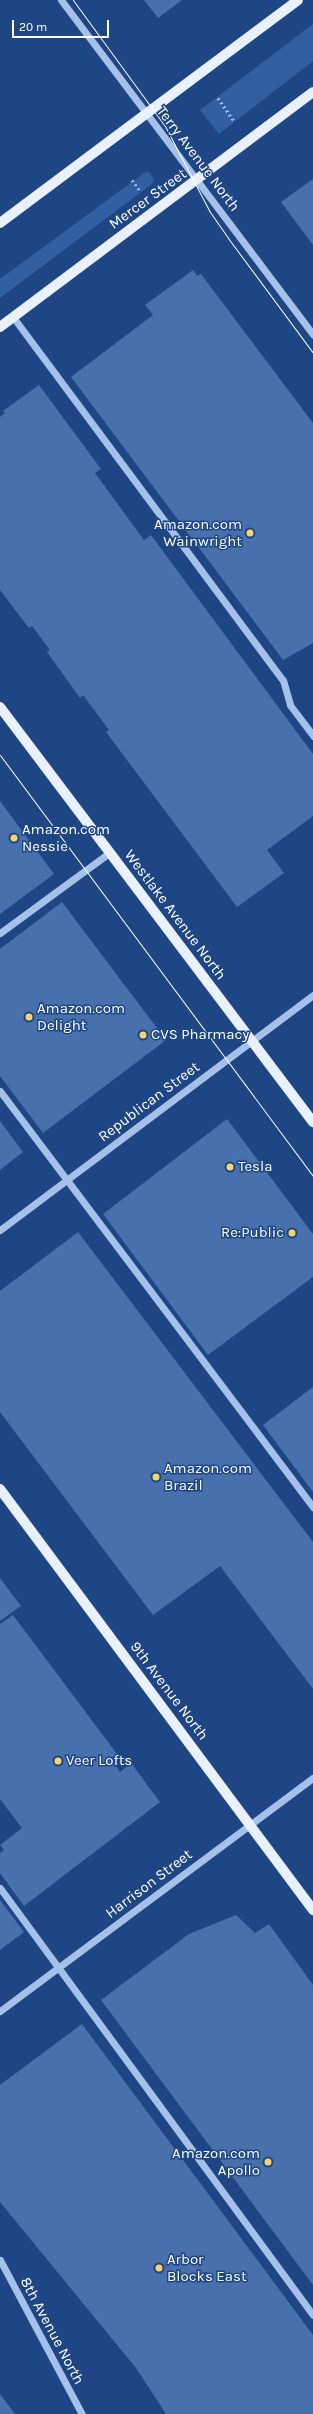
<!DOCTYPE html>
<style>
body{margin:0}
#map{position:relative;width:313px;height:2414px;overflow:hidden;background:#1f4684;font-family:Karla,sans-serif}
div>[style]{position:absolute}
.green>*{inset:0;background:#325fa1}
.building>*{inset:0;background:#4770ac}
.path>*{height:2.5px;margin-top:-1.25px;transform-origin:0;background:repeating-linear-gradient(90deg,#a6c1e9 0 2px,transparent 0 5px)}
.minor>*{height:7px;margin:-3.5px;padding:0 3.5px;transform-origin:3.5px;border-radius:3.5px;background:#a6c1e9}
.major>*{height:10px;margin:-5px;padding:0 5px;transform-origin:5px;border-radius:5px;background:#e9f0fe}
.tram>*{height:1px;margin:-0.5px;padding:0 0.5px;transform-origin:0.5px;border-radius:0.5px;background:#fff}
.dots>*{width:11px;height:11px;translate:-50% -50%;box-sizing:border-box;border:2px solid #1f4684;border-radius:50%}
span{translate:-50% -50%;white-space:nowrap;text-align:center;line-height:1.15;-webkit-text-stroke:3px #1f4684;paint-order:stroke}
.street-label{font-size:15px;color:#fff}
.poi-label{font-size:15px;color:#fff}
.right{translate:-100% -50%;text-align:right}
.left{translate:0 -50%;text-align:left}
.scale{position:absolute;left:12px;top:20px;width:97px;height:18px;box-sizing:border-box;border:2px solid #fff;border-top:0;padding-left:5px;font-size:12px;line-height:14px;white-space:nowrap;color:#fff;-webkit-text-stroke:3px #1f4684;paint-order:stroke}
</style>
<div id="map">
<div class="green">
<div style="clip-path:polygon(313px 24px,313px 61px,219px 134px,200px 110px)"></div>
<div style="clip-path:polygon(149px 172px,154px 180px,152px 184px,0 298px,0 279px,144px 173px)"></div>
</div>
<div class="building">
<div style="clip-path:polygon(144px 0,182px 0,158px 18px)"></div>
<div style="clip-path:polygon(313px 179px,313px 245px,281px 202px)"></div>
<div style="clip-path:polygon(193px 270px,197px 276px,201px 274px,313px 423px,313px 643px,283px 660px,71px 377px,153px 315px,145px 305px)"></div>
<div style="clip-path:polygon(39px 385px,101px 469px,95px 473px,144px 540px,151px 535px,313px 754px,313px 816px,267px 850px,284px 873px,237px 907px,106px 732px,109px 730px,83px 695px,80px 698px,47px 652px,50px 650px,32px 626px,29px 628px,0 590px,0 417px,5px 413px,3px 411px)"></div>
<div style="clip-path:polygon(0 801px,54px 874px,0 914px)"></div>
<div style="clip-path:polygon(62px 902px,166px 1040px,43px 1133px,0 1076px,0 949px)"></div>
<div style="clip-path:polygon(227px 1119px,313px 1234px,313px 1277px,208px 1355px,103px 1214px)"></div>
<div style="clip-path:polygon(0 1121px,23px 1152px,0 1170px)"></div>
<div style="clip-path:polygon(78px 1232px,313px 1542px,313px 1689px,220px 1566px,153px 1615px,0 1412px,0 1291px)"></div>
<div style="clip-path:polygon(313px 1387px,313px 1492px,263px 1425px)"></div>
<div style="clip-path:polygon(0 1578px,21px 1606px,0 1621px)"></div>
<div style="clip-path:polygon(13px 1615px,120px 1758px,114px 1763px,120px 1772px,131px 1763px,160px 1802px,24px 1906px,0 1873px,0 1853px,4px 1850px,0 1845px,22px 1828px,0 1799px,0 1624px)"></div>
<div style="clip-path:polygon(0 1900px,24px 1932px,0 1950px)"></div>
<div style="clip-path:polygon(236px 1915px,255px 1933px,269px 1924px,313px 1985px,313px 2285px,101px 2000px,189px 1934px)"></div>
<div style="clip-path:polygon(82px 2024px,313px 2335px,313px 2414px,166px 2414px,136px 2368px,0 2202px,0 2085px)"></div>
<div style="clip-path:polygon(0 2394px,15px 2414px,0 2414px)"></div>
</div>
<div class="path">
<div style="left:218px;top:98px;width:29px;rotate:55deg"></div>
<div style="left:132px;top:180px;width:15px;rotate:53deg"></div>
</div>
<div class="minor">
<div style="left:61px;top:0;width:419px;rotate:53deg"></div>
<div style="left:13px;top:317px;width:452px;rotate:53.4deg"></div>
<div style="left:283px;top:680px;width:26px;rotate:74deg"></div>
<div style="left:290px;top:705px;width:39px;rotate:53deg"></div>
<div style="left:0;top:933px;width:135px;rotate:-36.3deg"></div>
<div style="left:0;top:1091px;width:521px;rotate:53.04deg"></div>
<div style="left:0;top:1230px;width:391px;rotate:-36.9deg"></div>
<div style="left:0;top:1888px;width:529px;rotate:53.76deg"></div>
<div style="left:0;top:2011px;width:390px;rotate:-36.7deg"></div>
<div style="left:0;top:2260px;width:174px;rotate:62deg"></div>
</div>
<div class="major">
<div style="left:0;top:223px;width:372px;rotate:-36.8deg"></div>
<div style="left:0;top:327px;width:391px;rotate:-36.9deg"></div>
<div style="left:0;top:707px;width:520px;rotate:52.98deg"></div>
<div style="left:0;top:1489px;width:525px;rotate:53.37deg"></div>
</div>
<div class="tram">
<div style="left:73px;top:0;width:156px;rotate:53.9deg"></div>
<div style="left:165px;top:126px;width:97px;rotate:62.4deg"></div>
<div style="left:210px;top:212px;width:32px;rotate:55deg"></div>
<div style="left:228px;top:238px;width:143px;rotate:53.5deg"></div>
<div style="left:0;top:755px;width:525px;rotate:53.37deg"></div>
</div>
<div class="dots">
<div style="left:250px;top:533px;background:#f8d566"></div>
<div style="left:14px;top:838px;background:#f8d566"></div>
<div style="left:29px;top:1017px;background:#f8d566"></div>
<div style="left:143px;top:1035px;background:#f8d566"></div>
<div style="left:230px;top:1167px;background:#f8d566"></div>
<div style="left:292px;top:1233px;background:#f8d566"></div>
<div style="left:156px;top:1477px;background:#f8d566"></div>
<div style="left:58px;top:1761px;background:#f8d566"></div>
<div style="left:268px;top:2162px;background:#f8d566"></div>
<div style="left:159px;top:2268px;background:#f8d566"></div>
</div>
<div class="street-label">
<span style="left:198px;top:159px;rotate:53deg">Terry Avenue North</span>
<span style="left:148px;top:199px;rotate:-36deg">Mercer Street</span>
<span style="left:175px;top:915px;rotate:53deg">Westlake Avenue North</span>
<span style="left:149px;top:1102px;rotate:-37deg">Republican Street</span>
<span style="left:169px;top:1691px;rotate:53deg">9th Avenue North</span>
<span style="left:149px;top:1884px;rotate:-37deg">Harrison Street</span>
<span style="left:52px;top:2331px;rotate:62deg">8th Avenue North</span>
</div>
<div class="poi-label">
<span class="right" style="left:242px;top:533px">Amazon.com<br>Wainwright</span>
<span class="left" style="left:22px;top:838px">Amazon.com<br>Nessie</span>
<span class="left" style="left:37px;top:1017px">Amazon.com<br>Delight</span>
<span class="left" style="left:151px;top:1035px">CVS Pharmacy</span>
<span class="left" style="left:238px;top:1167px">Tesla</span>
<span class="right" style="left:284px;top:1233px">Re:Public</span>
<span class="left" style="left:164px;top:1477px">Amazon.com<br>Brazil</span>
<span class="left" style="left:66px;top:1761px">Veer Lofts</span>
<span class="right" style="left:260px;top:2162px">Amazon.com<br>Apollo</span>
<span class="left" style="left:167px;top:2268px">Arbor<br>Blocks East</span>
</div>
<div class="scale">20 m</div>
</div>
